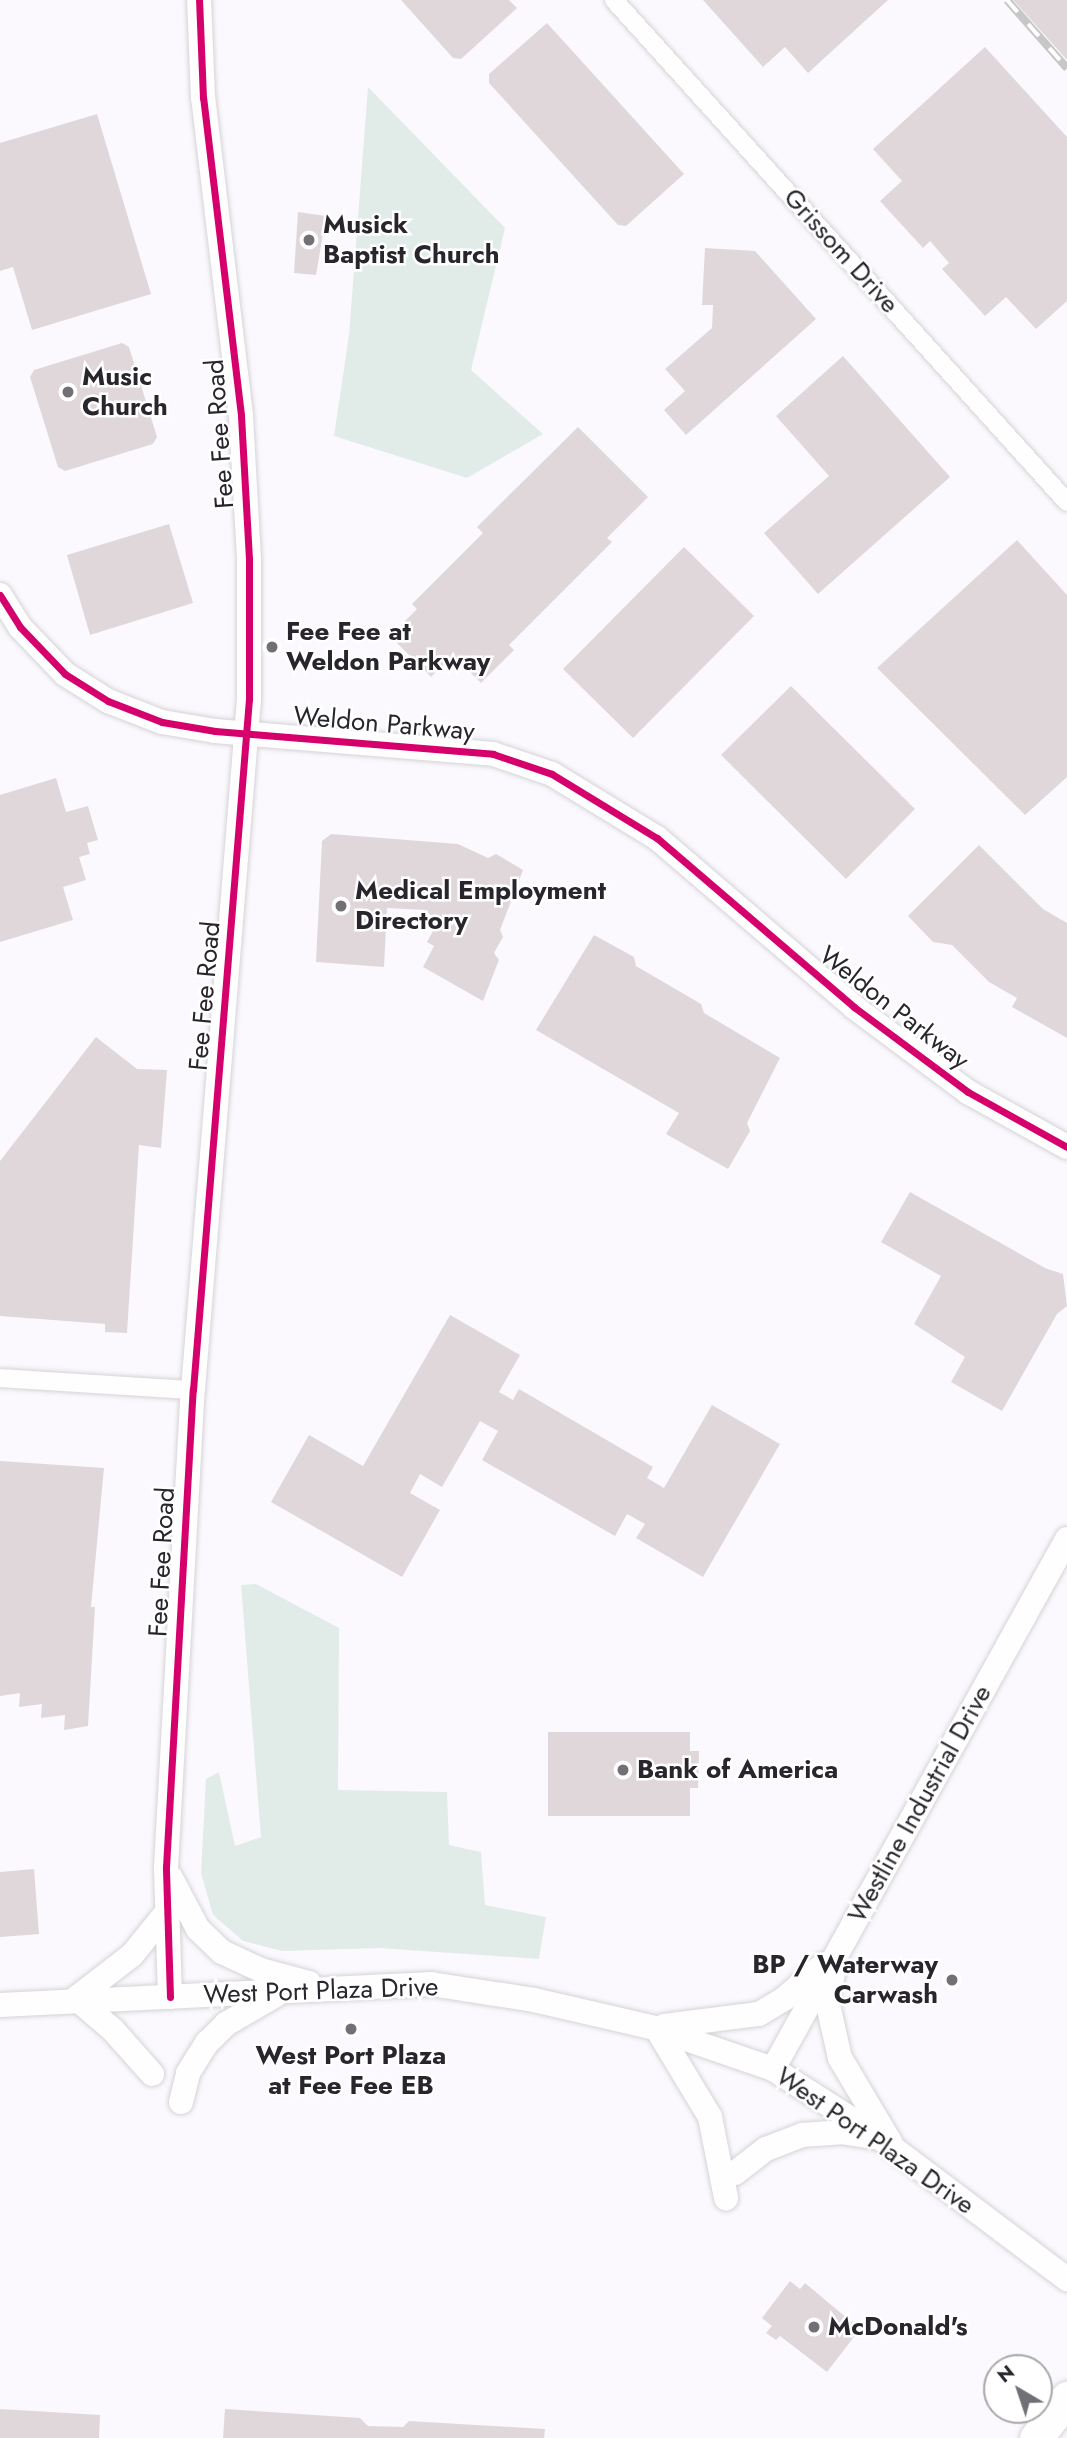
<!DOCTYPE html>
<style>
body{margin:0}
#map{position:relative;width:1067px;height:2438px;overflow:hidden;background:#fbf9fd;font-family:Jost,sans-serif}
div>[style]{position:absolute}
.green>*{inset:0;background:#e1ece8}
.building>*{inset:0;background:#e0d7db}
.roads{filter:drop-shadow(0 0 2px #d5d3d7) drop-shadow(0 0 2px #d5d3d7)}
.street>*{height:18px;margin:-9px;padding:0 9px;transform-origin:9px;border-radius:9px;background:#fefeff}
.secondary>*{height:24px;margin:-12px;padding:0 12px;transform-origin:12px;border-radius:12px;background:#fefeff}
.highway>*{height:33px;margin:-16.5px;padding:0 16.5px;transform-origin:16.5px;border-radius:16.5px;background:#fefeff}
.rail>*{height:8px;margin-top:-4px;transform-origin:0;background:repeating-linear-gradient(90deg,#fff 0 16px,#c7c7c7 0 32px);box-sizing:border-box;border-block:2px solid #c7c7c7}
.cycleway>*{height:7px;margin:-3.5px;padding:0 3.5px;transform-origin:3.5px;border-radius:3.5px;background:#d6006c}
.dots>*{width:19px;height:19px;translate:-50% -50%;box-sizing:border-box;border:4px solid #fff;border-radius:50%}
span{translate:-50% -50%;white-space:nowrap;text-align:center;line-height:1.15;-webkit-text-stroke:5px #fff;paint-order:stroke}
.poi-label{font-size:26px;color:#28262c;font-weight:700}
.left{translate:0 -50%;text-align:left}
.right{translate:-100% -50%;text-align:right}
.street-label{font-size:26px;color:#28262c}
.north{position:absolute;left:983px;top:2354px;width:70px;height:70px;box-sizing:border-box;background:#fff;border:2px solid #a9a8ab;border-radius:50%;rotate:321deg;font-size:19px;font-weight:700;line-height:28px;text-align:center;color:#28262c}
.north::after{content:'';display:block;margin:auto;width:24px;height:32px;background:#727075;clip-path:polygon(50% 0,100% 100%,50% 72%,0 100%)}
</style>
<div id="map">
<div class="green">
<div style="clip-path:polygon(368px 87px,505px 228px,471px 370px,543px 434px,467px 478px,334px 436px,349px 335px)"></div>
<div style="clip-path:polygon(256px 1584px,339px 1628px,338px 1790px,447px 1792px,449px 1845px,481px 1852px,485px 1905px,546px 1917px,539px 1959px,379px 1948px,282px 1951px,243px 1941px,213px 1915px,201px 1873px,206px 1779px,219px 1772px,235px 1846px,261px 1837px,241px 1585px)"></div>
</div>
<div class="building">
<div style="clip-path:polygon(401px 0,509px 0,517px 8px,461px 59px,453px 58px)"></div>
<div style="clip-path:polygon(703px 0,888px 0,808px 73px,785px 47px,763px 67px)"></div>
<div style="clip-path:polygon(1013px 0,1067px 0,1067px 60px)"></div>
<div style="clip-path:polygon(547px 23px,684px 174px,626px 226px,618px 225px,489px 83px,489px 74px)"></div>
<div style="clip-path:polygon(985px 47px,1067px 137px,1067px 301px,1036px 329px,1006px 297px,985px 316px,942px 269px,949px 263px,930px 241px,923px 248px,880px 201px,902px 181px,873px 149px)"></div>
<div style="clip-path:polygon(97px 114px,151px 294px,32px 330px,13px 267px,0 271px,0 143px)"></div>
<div style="clip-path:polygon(298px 212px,326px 216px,316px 275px,294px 273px)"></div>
<div style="clip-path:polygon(705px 248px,755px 251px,816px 319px,686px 435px,664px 410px,685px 391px,665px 369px,712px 328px,713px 305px,702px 305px)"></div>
<div style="clip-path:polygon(122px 343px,129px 347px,157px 437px,153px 444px,65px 471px,58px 467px,30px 377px,34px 370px)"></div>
<div style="clip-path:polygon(843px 356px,950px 477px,818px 594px,764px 533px,829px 476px,776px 416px)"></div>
<div style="clip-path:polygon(578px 427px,648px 497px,607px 538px,612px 542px,509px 645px,514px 650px,481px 683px,453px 655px,431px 677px,390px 636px,417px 609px,412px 604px,483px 533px,477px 527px)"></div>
<div style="clip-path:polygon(169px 524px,193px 603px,90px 635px,67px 555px)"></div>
<div style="clip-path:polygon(1017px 540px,1067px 595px,1067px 777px,1025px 815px,877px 668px)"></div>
<div style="clip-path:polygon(684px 547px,754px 616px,633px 738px,563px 669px)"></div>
<div style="clip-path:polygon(791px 686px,915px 809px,846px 879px,721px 755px)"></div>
<div style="clip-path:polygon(56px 778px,66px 812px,88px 806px,98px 840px,87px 843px,90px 854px,79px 857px,86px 880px,63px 887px,73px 920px,0 942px,0 795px)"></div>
<div style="clip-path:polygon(331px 834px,458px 844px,488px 858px,496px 854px,523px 870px,500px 930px,503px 937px,494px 953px,499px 960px,483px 1001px,423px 967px,434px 946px,427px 942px,438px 922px,425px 910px,387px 908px,384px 967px,316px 962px,322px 841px)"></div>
<div style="clip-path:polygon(979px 845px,1043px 909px,1067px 923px,1067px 1038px,1012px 1007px,1017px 998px,989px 982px,952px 945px,933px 942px,908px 916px)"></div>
<div style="clip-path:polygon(594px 935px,634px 957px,636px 966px,701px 1004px,704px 1013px,780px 1058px,747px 1123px,750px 1131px,728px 1169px,666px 1134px,679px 1113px,536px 1030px)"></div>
<div style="clip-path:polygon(96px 1037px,137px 1069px,167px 1070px,161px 1148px,139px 1145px,127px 1333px,105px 1332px,105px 1324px,0 1316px,0 1161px)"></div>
<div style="clip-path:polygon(910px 1192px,1045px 1268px,1063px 1274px,1067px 1306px,1057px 1314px,1002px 1411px,951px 1382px,965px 1357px,914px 1324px,941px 1276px,881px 1242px)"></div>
<div style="clip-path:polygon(450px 1315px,520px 1355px,499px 1392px,513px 1400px,519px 1389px,653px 1467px,647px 1478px,664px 1488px,712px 1405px,780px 1444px,703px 1577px,636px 1538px,645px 1524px,627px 1514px,615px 1536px,482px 1460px,498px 1431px,480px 1421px,442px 1487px,420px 1474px,410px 1493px,440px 1510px,402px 1577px,271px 1502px,309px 1435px,363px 1466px)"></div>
<div style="clip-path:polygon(0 1461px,104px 1468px,91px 1607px,95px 1607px,88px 1726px,64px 1730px,65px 1715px,41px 1718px,42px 1704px,19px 1707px,20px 1693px,0 1696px)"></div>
<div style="clip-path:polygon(548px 1732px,690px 1732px,690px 1751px,699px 1751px,698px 1788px,690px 1788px,690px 1816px,548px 1816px)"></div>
<div style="clip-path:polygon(34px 1869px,39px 1934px,0 1937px,0 1872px)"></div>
<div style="clip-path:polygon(790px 2281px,800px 2289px,805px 2283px,860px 2329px,827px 2372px,780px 2336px,776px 2340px,766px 2333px,772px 2326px,762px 2318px)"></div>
<div style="clip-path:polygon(0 2409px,100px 2415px,99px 2438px,0 2438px)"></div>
<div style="clip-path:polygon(225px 2409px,360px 2418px,368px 2426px,403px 2427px,409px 2421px,545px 2429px,544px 2438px,223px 2438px)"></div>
</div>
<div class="roads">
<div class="street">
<div style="left:614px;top:0;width:676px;rotate:47.94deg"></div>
<div style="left:0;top:1378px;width:193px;rotate:3.6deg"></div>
</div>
<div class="secondary">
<div style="left:0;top:595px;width:38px;rotate:58deg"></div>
<div style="left:20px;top:627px;width:65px;rotate:46.2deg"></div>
<div style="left:65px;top:674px;width:51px;rotate:32.1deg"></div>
<div style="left:108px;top:701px;width:58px;rotate:21.3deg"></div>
<div style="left:162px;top:722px;width:54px;rotate:9.6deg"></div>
<div style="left:215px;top:731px;width:279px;rotate:4.7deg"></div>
<div style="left:493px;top:754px;width:62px;rotate:18.7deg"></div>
<div style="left:552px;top:774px;width:123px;rotate:31.4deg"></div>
<div style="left:657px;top:838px;width:260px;rotate:40.6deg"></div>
<div style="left:854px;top:1007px;width:142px;rotate:36.7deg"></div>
<div style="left:968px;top:1092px;width:113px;rotate:29.1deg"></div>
<div style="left:171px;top:1878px;width:58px;rotate:62.1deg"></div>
<div style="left:198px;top:1929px;width:33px;rotate:44deg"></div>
<div style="left:222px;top:1952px;width:43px;rotate:24.8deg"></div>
<div style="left:261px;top:1970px;width:50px;rotate:15.2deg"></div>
<div style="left:833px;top:1974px;width:27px;rotate:103deg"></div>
<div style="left:827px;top:2000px;width:59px;rotate:77.4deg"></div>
<div style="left:840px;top:2058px;width:98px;rotate:59.2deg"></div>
<div style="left:170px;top:1997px;width:130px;rotate:-91.8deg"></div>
<div style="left:166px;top:1867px;width:478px;rotate:-86.8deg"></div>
<div style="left:193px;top:1390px;width:693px;rotate:-85.37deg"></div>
<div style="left:249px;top:699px;width:140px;rotate:-90deg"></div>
<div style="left:249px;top:559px;width:144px;rotate:-93.2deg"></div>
<div style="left:241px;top:415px;width:319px;rotate:-96.8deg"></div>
<div style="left:203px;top:98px;width:98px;rotate:-92.3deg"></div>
<div style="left:75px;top:1999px;width:72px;rotate:-37.7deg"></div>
<div style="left:132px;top:1955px;width:55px;rotate:-50.9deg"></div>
<div style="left:79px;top:2001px;width:45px;rotate:40.5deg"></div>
<div style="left:113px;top:2030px;width:59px;rotate:48.4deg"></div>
<div style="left:0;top:2005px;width:432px;rotate:-2.8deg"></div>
<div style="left:431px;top:1984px;width:104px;rotate:8.8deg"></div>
<div style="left:534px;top:2000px;width:120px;rotate:13deg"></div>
<div style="left:651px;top:2027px;width:129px;rotate:19deg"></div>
<div style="left:773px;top:2069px;width:119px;rotate:32.6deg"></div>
<div style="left:873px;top:2133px;width:243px;rotate:37deg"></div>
<div style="left:664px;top:2026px;width:96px;rotate:-7.2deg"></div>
<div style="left:759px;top:2014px;width:29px;rotate:-31deg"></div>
<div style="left:784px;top:1999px;width:52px;rotate:-41.1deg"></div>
<div style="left:657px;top:2029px;width:103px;rotate:58.9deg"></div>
<div style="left:710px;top:2117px;width:83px;rotate:78.8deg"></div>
<div style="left:773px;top:2069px;width:606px;rotate:-60.98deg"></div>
<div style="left:181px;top:2102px;width:30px;rotate:-76deg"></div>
<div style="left:188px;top:2073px;width:36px;rotate:-58deg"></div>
<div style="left:207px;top:2043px;width:27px;rotate:-45deg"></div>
<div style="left:226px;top:2024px;width:58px;rotate:-30.1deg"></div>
<div style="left:735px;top:2173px;width:39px;rotate:-38deg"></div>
<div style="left:766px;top:2149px;width:39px;rotate:-21deg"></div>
<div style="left:802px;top:2135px;width:39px;rotate:-4deg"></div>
<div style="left:841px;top:2132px;width:32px;rotate:9deg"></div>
</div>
<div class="highway">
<div style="left:1036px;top:2438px;width:51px;rotate:-52.2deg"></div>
</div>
</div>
<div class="rail">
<div style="left:1007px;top:0;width:91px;rotate:48.6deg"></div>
</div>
<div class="cycleway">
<div style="left:0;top:595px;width:38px;rotate:58deg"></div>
<div style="left:20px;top:627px;width:65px;rotate:46.2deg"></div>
<div style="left:65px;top:674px;width:51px;rotate:32.1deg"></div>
<div style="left:108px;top:701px;width:58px;rotate:21.3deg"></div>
<div style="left:162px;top:722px;width:54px;rotate:9.6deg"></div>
<div style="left:215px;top:731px;width:279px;rotate:4.7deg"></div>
<div style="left:493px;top:754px;width:62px;rotate:18.7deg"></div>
<div style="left:552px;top:774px;width:123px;rotate:31.4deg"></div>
<div style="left:657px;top:838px;width:260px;rotate:40.6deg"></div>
<div style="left:854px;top:1007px;width:142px;rotate:36.7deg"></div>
<div style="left:968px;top:1092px;width:113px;rotate:29.1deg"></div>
<div style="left:170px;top:1997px;width:130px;rotate:-91.8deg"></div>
<div style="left:166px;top:1867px;width:478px;rotate:-86.8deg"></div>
<div style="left:193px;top:1390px;width:693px;rotate:-85.37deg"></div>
<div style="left:249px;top:699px;width:140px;rotate:-90deg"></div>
<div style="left:249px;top:559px;width:144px;rotate:-93.2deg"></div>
<div style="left:241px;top:415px;width:319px;rotate:-96.8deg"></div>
<div style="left:203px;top:98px;width:98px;rotate:-92.3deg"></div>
</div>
<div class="dots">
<div style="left:309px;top:240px;background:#727075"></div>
<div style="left:68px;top:392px;background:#727075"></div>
<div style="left:272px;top:647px;background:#727075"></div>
<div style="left:341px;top:906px;background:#727075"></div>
<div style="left:623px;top:1770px;background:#727075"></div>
<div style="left:952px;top:1980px;background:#727075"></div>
<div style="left:351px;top:2029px;background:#727075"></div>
<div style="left:814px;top:2327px;background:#727075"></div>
</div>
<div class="poi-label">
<span class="left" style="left:323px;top:240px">Musick<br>Baptist Church</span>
<span class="left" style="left:82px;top:392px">Music<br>Church</span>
<span class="left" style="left:286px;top:647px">Fee Fee at<br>Weldon Parkway</span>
<span class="left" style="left:355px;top:906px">Medical Employment<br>Directory</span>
<span class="left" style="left:637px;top:1770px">Bank of America</span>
<span class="right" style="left:938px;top:1980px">BP / Waterway<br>Carwash</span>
<span style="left:351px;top:2071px">West Port Plaza<br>at Fee Fee EB</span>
<span class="left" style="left:828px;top:2327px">McDonald's</span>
</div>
<div class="street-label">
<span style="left:841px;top:251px;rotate:48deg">Grissom Drive</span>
<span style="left:220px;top:434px;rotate:-94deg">Fee Fee Road</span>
<span style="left:384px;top:724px;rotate:5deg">Weldon Parkway</span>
<span style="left:205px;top:996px;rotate:-85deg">Fee Fee Road</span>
<span style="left:894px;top:1008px;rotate:38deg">Weldon Parkway</span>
<span style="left:162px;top:1562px;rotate:-87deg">Fee Fee Road</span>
<span style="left:920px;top:1804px;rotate:-61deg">Westline Industrial Drive</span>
<span style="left:321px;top:1991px;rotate:-2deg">West Port Plaza Drive</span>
<span style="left:875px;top:2141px;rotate:35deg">West Port Plaza Drive</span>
</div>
<div class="north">N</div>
</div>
